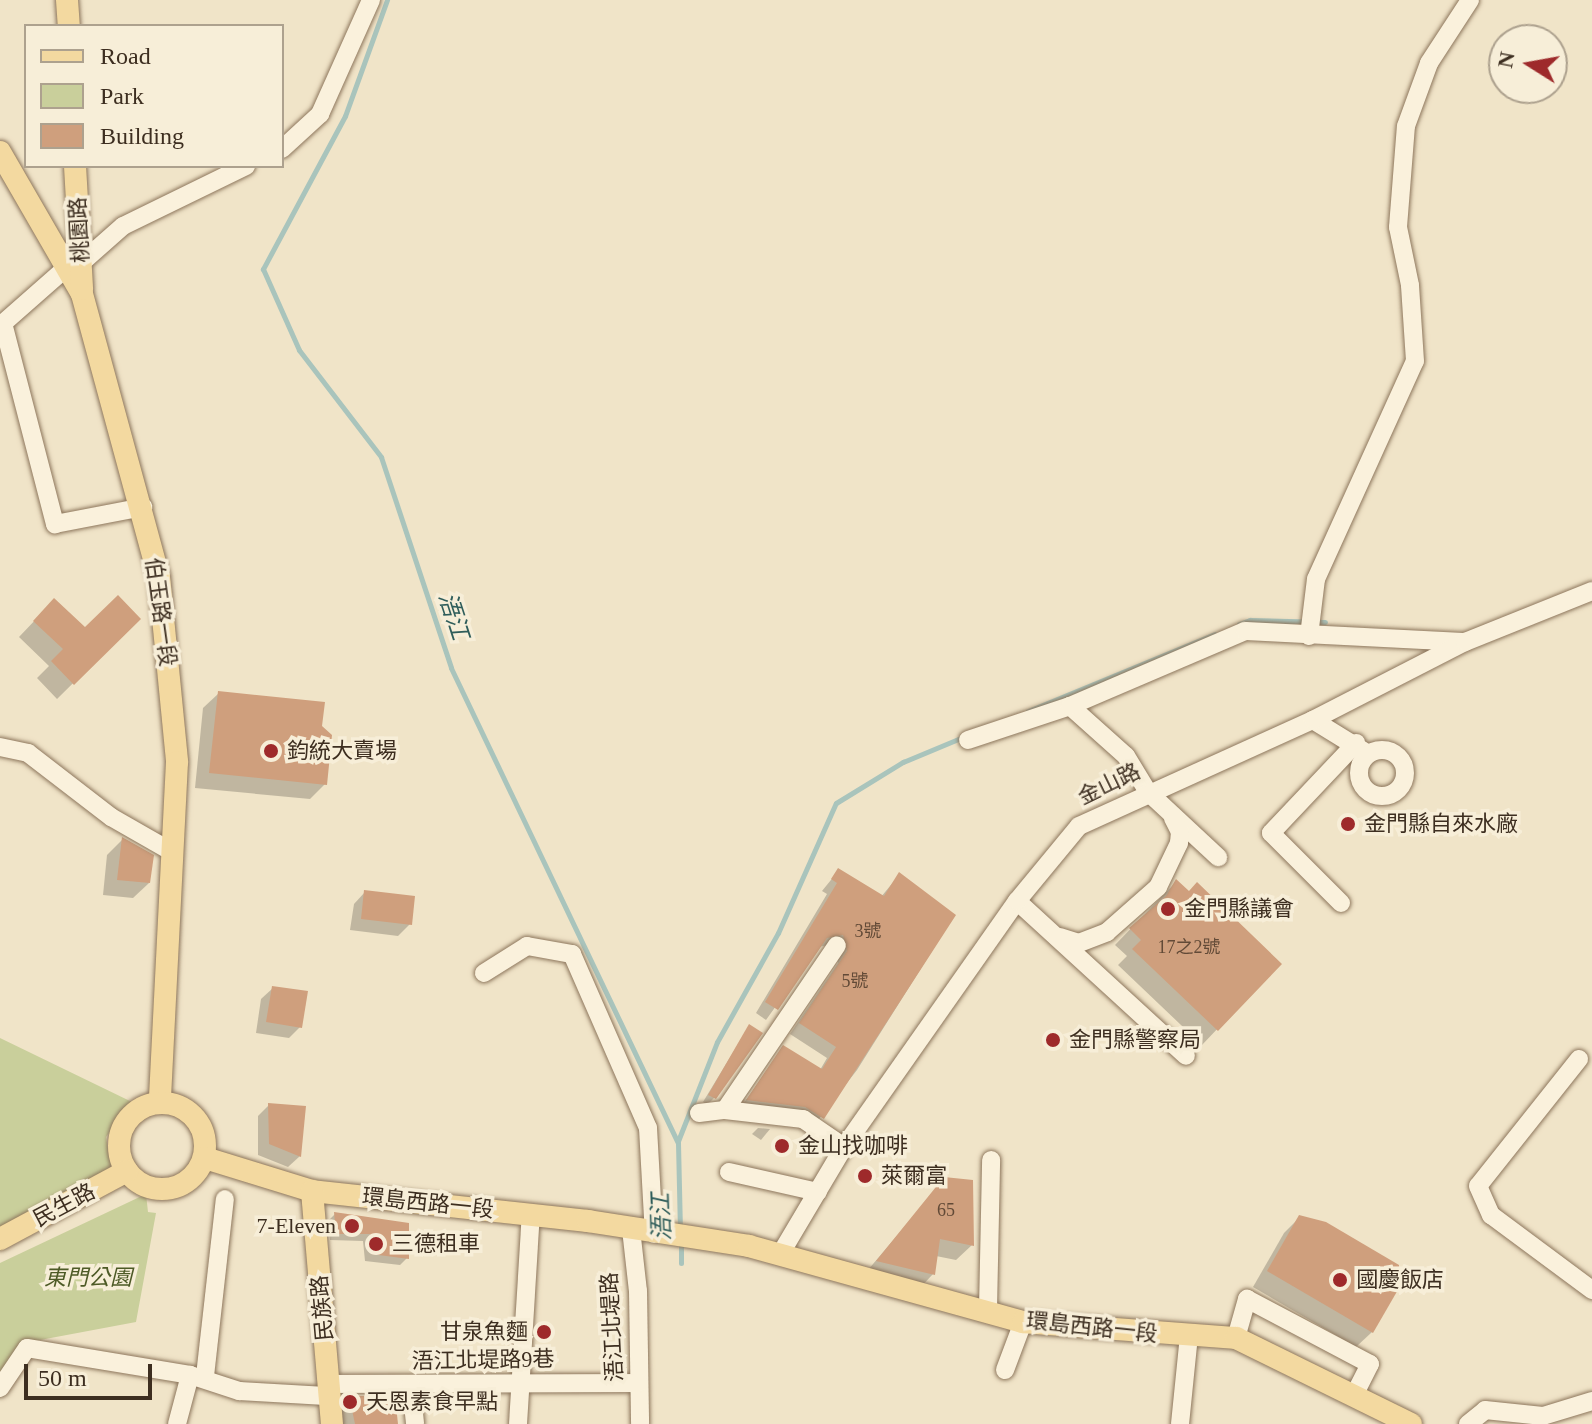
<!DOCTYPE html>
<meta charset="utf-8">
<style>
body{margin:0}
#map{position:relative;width:1592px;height:1424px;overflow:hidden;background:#f0e4c8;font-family:"Times New Roman","Noto Sans TC",serif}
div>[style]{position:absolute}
.green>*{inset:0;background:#c9cf9b}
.shadow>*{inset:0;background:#0003}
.stream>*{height:5px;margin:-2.5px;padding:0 2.5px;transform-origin:2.5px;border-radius:2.5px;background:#a9c4bc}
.building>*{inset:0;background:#cf9f7d}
.roads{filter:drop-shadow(0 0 2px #8d765c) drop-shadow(0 0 2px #8d765c)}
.minor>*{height:18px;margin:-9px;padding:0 9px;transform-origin:9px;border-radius:9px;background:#faf1dc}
.minor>.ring{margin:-9px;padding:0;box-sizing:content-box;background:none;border:18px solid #faf1dc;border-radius:50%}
.major>*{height:22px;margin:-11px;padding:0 11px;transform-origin:11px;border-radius:11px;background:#f3d9a0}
.major>.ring{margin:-11px;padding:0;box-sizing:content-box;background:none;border:22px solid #f3d9a0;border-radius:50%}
.dots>*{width:22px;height:22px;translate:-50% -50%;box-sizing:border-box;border:4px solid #f7eed8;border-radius:50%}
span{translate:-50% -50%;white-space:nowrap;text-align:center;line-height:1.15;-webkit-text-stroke:7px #f7eed8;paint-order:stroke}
.number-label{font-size:18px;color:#624a37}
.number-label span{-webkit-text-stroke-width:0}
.street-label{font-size:22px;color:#3d2e20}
.poi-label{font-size:22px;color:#3d2e20}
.left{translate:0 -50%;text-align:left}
.right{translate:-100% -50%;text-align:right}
.park-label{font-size:22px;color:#4d5a26;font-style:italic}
.water-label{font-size:24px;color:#2f5d5a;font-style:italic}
.legend{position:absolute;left:24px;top:24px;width:260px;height:144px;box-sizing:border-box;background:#f7eed8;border:2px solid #ada18e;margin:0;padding:10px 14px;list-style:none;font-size:24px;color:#3d2e20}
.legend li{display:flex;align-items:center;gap:16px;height:40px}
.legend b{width:40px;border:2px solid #ada18e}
.north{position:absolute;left:1488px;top:24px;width:80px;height:80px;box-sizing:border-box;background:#f7eed8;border:2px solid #ada18e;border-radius:50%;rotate:281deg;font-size:22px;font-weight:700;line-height:32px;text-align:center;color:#3d2e20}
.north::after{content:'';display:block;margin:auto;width:28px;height:36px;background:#9e2a2b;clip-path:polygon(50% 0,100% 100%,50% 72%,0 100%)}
.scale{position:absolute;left:24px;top:1364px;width:128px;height:36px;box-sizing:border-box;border:4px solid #3d2e20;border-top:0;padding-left:10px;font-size:24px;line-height:28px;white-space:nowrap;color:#3d2e20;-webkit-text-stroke:6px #f7eed8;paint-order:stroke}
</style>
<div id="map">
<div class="green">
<div style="clip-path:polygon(0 1038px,132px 1102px,106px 1137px,111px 1166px,103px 1177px,0 1231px)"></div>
<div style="clip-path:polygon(146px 1194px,148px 1212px,156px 1213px,136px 1322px,24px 1343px,0 1383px,0 1263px)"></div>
</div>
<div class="shadow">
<div style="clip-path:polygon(39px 616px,85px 630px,138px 619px,57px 699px,37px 678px,49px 666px,19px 637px)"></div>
<div style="clip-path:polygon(219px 693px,320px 727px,325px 784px,310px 799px,195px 788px,203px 708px)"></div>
<div style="clip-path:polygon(122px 840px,149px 883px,133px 898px,103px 895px,107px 855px)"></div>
<div style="clip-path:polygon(839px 870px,881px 897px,899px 875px,954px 916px,857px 1070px,812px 1128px,738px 1111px,784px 1048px,820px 1070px,827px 1058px,790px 1034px,838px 963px,833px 944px,818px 947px,766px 1020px,756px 1013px,827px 894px,822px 891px)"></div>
<div style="clip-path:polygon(1176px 882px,1279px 964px,1202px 1045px,1118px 965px,1127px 956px,1115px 945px)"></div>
<div style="clip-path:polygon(365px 892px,410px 924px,398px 936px,350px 930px,354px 904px)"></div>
<div style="clip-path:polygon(273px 988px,300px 1027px,289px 1038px,256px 1033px,261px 999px)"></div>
<div style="clip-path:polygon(749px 1026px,714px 1098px,707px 1105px,703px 1102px)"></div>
<div style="clip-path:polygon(269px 1105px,300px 1156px,288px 1167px,258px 1155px,258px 1116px)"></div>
<div style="clip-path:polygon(758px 1128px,770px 1129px,761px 1140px,752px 1134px)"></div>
<div style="clip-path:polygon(945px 1179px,972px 1245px,956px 1260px,936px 1256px,933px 1274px,918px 1290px,862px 1277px)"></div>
<div style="clip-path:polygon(335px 1214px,407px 1225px,407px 1258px,400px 1265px,365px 1261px,363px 1241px,330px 1240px,328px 1221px)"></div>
<div style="clip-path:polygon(1300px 1217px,1372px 1332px,1356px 1347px,1253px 1287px,1284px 1233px)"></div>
<div style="clip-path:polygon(350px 1398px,397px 1424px,341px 1424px,338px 1409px)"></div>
</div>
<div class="stream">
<div style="left:387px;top:0;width:123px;rotate:109.9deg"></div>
<div style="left:345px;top:116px;width:174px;rotate:118.2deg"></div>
<div style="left:263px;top:269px;width:89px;rotate:66deg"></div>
<div style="left:299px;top:350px;width:135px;rotate:52.5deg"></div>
<div style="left:381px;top:457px;width:222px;rotate:71.6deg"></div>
<div style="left:451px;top:668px;width:526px;rotate:64.46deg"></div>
<div style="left:678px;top:1143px;width:87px;rotate:88.7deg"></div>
<div style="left:1239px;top:624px;width:12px;rotate:-20deg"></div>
<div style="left:1250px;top:620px;width:75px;rotate:1.5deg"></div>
<div style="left:1028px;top:711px;width:202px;rotate:-22.4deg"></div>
<div style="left:678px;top:1141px;width:106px;rotate:-68.5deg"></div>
<div style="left:717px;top:1042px;width:125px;rotate:-60.8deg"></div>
<div style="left:778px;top:933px;width:142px;rotate:-66deg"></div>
<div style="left:836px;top:803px;width:79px;rotate:-31.5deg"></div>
<div style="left:903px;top:762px;width:65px;rotate:-22.6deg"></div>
<div style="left:681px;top:1240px;width:23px;rotate:90deg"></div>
</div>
<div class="building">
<div style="clip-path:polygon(118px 595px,141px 619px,74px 685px,51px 661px,63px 649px,33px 621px,54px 598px,85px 627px)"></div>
<div style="clip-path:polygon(218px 691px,325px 702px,322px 726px,332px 735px,327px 785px,209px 773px)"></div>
<div style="clip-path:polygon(122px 837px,154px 855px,150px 883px,117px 880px)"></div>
<div style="clip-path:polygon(838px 868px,884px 896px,899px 872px,956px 915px,824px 1119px,805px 1107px,746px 1100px,783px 1045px,822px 1069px,836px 1047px,799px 1023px,847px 951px,843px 935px,827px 938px,778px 1010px,765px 1002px,837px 883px,831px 879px)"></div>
<div style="clip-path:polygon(1176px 879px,1189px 891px,1197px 882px,1282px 964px,1218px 1031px,1132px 949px,1141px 940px,1129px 928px,1166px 896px)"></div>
<div style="clip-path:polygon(364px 890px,415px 896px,412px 925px,361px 919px)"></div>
<div style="clip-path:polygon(272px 986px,308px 991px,302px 1028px,266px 1022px)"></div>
<div style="clip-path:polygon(749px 1024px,763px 1033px,716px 1099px,708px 1095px)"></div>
<div style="clip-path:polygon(268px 1103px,306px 1106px,301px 1157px,269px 1144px)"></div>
<div style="clip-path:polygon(944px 1177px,973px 1180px,974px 1246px,940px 1239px,935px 1275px,876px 1261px)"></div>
<div style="clip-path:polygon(334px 1212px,409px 1223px,409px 1259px,371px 1254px,370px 1234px,336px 1234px)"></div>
<div style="clip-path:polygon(1299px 1215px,1326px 1222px,1399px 1265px,1399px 1288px,1373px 1333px,1267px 1271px)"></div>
<div style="clip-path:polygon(349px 1396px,395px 1396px,398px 1424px,355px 1424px)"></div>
</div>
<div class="roads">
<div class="minor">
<div style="left:282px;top:149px;width:52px;rotate:-42.6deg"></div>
<div style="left:320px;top:114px;width:125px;rotate:-65.9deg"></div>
<div style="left:80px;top:264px;width:57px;rotate:-41.5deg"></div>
<div style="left:123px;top:226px;width:137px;rotate:-26deg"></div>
<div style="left:3px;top:323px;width:208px;rotate:75.5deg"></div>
<div style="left:55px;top:524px;width:90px;rotate:-10.9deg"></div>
<div style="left:0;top:326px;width:89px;rotate:-41.4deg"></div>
<div style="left:1309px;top:636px;width:57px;rotate:-83deg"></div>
<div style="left:1316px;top:579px;width:239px;rotate:-65.6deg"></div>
<div style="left:1415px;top:361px;width:76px;rotate:-93.8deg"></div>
<div style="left:1410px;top:285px;width:59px;rotate:-101.7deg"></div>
<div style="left:1398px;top:227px;width:101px;rotate:-85.5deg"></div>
<div style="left:1406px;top:126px;width:67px;rotate:-69.9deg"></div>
<div style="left:1429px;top:63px;width:75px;rotate:-56.9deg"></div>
<div style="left:1070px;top:706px;width:75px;rotate:41.8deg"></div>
<div style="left:1126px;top:756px;width:42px;rotate:58.6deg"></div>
<div style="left:1148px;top:792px;width:96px;rotate:42.9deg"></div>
<div style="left:1313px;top:720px;width:61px;rotate:31.6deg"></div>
<div style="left:968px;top:740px;width:108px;rotate:-18.4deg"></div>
<div style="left:1070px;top:706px;width:190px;rotate:-23.2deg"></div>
<div style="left:1245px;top:631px;width:219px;rotate:2.9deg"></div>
<div style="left:0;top:747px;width:29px;rotate:12deg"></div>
<div style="left:28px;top:753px;width:105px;rotate:37.6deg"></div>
<div style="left:111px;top:817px;width:70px;rotate:29.8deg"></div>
<div class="ring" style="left:1359px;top:750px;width:28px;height:28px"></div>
<div style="left:1017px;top:901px;width:229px;rotate:42.5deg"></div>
<div style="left:1341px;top:903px;width:99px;rotate:-135deg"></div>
<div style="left:1271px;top:833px;width:124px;rotate:-46.6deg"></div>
<div style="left:1060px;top:937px;width:20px;rotate:18deg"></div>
<div style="left:1079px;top:943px;width:30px;rotate:-21deg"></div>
<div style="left:1107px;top:932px;width:68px;rotate:-41.4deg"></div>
<div style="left:1158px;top:887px;width:49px;rotate:-64.5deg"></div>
<div style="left:1179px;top:843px;width:11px;rotate:-85deg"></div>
<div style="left:1180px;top:832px;width:16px;rotate:-117deg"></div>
<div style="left:484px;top:973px;width:51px;rotate:-32.1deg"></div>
<div style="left:527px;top:946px;width:46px;rotate:10.1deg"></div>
<div style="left:572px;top:954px;width:190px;rotate:66.4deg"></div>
<div style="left:648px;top:1128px;width:106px;rotate:86.8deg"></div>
<div style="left:1579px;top:1059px;width:162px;rotate:128.5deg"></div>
<div style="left:1478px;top:1186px;width:32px;rotate:66deg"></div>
<div style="left:1491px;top:1215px;width:126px;rotate:36.6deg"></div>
<div style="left:725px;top:1110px;width:199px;rotate:-55.8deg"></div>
<div style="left:699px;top:1113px;width:26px;rotate:-7deg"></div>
<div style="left:725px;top:1110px;width:79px;rotate:6.6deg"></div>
<div style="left:803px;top:1119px;width:50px;rotate:34.3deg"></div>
<div style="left:729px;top:1172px;width:91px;rotate:12.7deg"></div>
<div style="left:631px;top:1229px;width:62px;rotate:83.6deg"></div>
<div style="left:638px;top:1291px;width:133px;rotate:89.1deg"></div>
<div style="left:781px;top:1253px;width:123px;rotate:-59.3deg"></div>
<div style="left:844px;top:1147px;width:301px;rotate:-54.9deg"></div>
<div style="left:1017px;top:901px;width:97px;rotate:-50.4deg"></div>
<div style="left:1079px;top:826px;width:257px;rotate:-24.4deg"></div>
<div style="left:1313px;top:720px;width:171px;rotate:-27.2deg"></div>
<div style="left:1465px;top:642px;width:137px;rotate:-21.9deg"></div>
<div style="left:988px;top:1309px;width:149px;rotate:-88.8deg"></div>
<div style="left:1236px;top:1338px;width:41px;rotate:-74.2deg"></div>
<div style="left:1247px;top:1299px;width:139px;rotate:27.9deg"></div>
<div style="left:1370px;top:1364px;width:34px;rotate:117deg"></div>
<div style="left:1005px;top:1370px;width:51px;rotate:-69.4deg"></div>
<div style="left:205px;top:1376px;width:178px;rotate:-83.6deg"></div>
<div style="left:328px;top:1384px;width:311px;rotate:-0.2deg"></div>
<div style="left:411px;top:1385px;width:39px;rotate:84deg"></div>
<div style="left:0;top:1388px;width:48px;rotate:-56deg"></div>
<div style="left:27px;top:1348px;width:165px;rotate:9.4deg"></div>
<div style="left:177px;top:1424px;width:51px;rotate:-75.1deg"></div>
<div style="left:190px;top:1375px;width:52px;rotate:18.1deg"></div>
<div style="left:239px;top:1391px;width:87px;rotate:3.3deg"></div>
<div style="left:518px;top:1424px;width:210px;rotate:-86.5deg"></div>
<div style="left:1180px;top:1424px;width:88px;rotate:-84.2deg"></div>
<div style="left:1468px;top:1424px;width:22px;rotate:-39deg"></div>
<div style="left:1485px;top:1410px;width:58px;rotate:5.9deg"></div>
<div style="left:1543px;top:1416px;width:51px;rotate:-17deg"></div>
</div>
<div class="major">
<div style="left:67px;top:0;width:26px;rotate:86deg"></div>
<div style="left:0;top:152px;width:164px;rotate:60deg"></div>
<div style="left:82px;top:294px;width:293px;rotate:74.8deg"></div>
<div style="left:159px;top:577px;width:186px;rotate:84.4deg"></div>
<div style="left:177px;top:762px;width:341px;rotate:92.9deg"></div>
<div style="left:75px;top:166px;width:123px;rotate:86.7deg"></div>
<div class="ring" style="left:119px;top:1103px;width:64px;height:64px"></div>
<div style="left:205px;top:1158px;width:112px;rotate:17.1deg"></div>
<div style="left:312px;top:1191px;width:278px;rotate:6.2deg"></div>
<div style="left:588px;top:1221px;width:163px;rotate:8.8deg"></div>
<div style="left:749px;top:1246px;width:284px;rotate:15.5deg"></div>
<div style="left:1023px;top:1322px;width:214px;rotate:4.3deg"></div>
<div style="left:1236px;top:1338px;width:195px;rotate:26.2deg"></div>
<div style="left:312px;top:1191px;width:234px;rotate:85.1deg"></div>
<div style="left:0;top:1239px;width:144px;rotate:-28.2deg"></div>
</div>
</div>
<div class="dots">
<div style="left:271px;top:751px;background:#9e2a2b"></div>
<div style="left:1348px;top:824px;background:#9e2a2b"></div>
<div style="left:1168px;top:909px;background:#9e2a2b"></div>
<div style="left:1053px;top:1040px;background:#9e2a2b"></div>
<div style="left:782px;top:1146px;background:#9e2a2b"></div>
<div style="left:865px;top:1176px;background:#9e2a2b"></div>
<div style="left:352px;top:1226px;background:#9e2a2b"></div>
<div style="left:376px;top:1244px;background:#9e2a2b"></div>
<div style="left:1340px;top:1280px;background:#9e2a2b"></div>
<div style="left:544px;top:1332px;background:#9e2a2b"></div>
<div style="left:350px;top:1402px;background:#9e2a2b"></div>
</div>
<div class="number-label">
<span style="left:868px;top:931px">3號</span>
<span style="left:1189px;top:947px">17之2號</span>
<span style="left:855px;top:981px">5號</span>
<span style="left:946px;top:1210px">65</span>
</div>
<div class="street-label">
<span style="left:79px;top:230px;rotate:-93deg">桃園路</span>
<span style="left:161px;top:612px;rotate:82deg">伯玉路一段</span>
<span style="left:1109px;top:784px;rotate:-26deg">金山路</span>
<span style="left:428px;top:1203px;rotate:6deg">環島西路一段</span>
<span style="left:64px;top:1205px;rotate:-28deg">民生路</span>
<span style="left:322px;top:1308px;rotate:-95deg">民族路</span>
<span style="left:612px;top:1327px;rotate:-93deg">浯江北堤路</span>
<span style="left:1092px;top:1327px;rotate:6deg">環島西路一段</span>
<span style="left:483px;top:1360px;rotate:-1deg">浯江北堤路9巷</span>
</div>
<div class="poi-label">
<span class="left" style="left:287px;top:751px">鈞統大賣場</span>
<span class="left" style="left:1364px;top:824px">金門縣自來水廠</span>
<span class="left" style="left:1184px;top:909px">金門縣議會</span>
<span class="left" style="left:1069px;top:1040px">金門縣警察局</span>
<span class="left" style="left:798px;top:1146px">金山找咖啡</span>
<span class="left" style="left:881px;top:1176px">萊爾富</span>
<span class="right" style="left:336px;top:1226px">7-Eleven</span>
<span class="left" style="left:392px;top:1244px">三德租車</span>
<span class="left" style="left:1356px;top:1280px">國慶飯店</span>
<span class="right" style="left:528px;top:1332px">甘泉魚麵</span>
<span class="left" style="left:366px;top:1402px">天恩素食早點</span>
</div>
<div class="park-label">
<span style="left:88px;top:1278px">東門公園</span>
</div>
<div class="water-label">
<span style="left:453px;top:616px;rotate:72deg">浯江</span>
<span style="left:662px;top:1217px;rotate:-92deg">浯江</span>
</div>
<ul class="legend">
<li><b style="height:10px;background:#f3d9a0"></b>Road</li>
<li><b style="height:22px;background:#c9cf9b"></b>Park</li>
<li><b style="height:22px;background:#cf9f7d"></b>Building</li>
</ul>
<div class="north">N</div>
<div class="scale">50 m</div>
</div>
